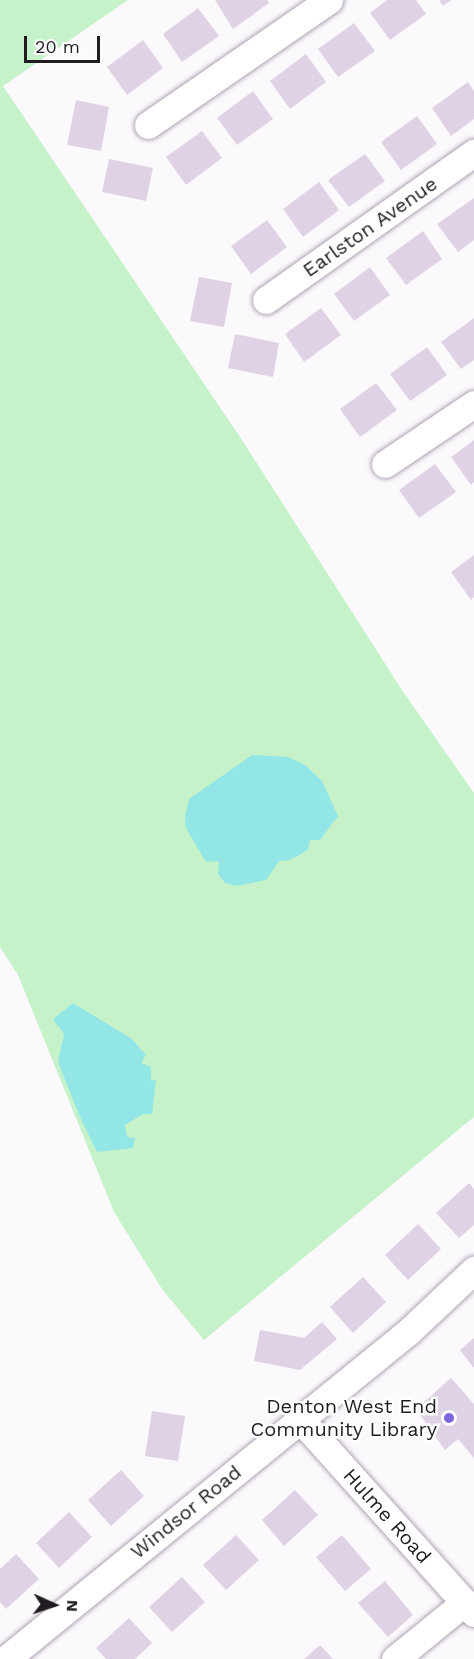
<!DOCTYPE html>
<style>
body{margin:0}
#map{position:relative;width:474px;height:1659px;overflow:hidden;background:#fcf9fd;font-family:"Work Sans",sans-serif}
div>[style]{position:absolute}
.green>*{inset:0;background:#c6f2c9}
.water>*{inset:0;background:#93e6e6}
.building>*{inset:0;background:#dfd2e5}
.roads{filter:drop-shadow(0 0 2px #afa2b4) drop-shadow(0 0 2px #afa2b4)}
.street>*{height:27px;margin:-13.5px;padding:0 13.5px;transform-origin:13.5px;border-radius:13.5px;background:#fff}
.dots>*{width:16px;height:16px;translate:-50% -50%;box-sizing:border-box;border:3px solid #fff;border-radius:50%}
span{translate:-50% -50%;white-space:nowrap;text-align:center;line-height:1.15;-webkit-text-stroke:5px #fff;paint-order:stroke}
.street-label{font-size:20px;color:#201c22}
.poi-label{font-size:20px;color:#201c22}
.right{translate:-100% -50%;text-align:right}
.north{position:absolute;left:24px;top:1575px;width:60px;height:60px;-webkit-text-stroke:4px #fff;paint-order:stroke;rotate:93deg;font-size:16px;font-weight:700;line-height:24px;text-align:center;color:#201c22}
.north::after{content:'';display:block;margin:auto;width:21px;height:27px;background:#201c22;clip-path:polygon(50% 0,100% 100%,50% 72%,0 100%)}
.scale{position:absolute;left:24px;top:36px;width:76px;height:27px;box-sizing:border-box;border:3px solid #201c22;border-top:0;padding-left:8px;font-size:18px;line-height:21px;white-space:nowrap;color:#201c22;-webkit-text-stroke:4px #fff;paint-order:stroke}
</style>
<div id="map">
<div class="green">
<div style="clip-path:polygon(0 0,128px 0,3px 86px,242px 440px,402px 690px,474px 793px,474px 1117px,204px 1340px,162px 1289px,114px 1212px,18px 975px,0 947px)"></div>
</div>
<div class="water">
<div style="clip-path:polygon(252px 755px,288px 757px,305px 765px,322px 781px,338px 816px,320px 840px,310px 840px,308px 850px,290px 860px,279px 861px,266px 880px,237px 886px,225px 883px,218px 874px,219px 861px,206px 862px,186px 828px,185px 817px,189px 799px)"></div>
<div style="clip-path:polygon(73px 1003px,132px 1039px,146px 1055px,141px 1063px,151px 1067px,151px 1081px,156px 1080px,152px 1114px,143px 1114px,125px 1125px,127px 1137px,135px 1138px,133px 1148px,97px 1152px,80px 1117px,58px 1062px,64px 1034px,53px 1019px)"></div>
</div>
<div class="building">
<div style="clip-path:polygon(215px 0,267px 0,269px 3px,233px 29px)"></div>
<div style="clip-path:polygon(387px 0,416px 0,426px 14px,390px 40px,370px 13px)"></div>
<div style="clip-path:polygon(439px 0,451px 0,443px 6px)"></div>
<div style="clip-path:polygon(198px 8px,219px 36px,182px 62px,163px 34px)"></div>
<div style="clip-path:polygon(354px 23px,375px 51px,338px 77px,318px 49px)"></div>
<div style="clip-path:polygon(143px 40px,163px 68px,127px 95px,107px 67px)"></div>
<div style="clip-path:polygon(306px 54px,326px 82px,290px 109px,270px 81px)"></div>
<div style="clip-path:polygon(468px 82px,474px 91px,474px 119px,451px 136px,432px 108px)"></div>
<div style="clip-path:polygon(253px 91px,273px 119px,237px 145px,217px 118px)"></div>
<div style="clip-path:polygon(76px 100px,109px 107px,101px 151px,67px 145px)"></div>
<div style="clip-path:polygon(417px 116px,437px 144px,401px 170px,381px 142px)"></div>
<div style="clip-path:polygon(202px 131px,222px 158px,186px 185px,166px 157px)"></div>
<div style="clip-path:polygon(365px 154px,385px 181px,349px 207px,328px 180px)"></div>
<div style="clip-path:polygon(109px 159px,153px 168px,146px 201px,102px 192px)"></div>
<div style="clip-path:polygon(319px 182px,339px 210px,303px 237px,283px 209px)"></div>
<div style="clip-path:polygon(474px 198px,474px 240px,458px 252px,437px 224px)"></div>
<div style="clip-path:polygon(267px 220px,287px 247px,251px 274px,231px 246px)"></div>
<div style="clip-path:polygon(423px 231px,442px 259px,406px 285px,386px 258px)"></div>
<div style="clip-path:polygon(370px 267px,390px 295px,354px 321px,334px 294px)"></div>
<div style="clip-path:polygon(199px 277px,232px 283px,224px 327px,190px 321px)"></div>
<div style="clip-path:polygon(321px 308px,341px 335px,304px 362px,285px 334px)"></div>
<div style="clip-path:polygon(474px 318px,474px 360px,461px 369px,441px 342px)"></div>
<div style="clip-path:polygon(235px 334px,279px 343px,273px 377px,228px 368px)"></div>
<div style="clip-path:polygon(427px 347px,447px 375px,410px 401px,390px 374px)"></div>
<div style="clip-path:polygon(376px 383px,397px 410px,360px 437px,340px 409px)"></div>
<div style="clip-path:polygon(474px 440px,474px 482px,471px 485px,451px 457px)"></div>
<div style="clip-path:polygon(435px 464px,456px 492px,419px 518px,399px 490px)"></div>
<div style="clip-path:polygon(474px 555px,474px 597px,471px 600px,451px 572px)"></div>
<div style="clip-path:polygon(469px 1183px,474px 1189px,474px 1225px,459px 1238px,436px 1213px)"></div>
<div style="clip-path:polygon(418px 1224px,441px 1249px,408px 1280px,385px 1255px)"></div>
<div style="clip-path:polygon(363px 1277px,386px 1302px,353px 1333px,330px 1307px)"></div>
<div style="clip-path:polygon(322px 1322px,337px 1339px,300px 1370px,254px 1361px,260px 1330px,304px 1338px)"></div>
<div style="clip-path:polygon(474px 1338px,474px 1368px,460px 1350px)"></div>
<div style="clip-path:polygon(451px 1378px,474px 1404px,474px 1458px,458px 1439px,445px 1450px,416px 1409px)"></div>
<div style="clip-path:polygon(152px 1411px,185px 1416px,178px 1461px,145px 1456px)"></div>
<div style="clip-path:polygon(121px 1470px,144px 1496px,111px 1526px,88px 1500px)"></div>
<div style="clip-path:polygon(295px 1490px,318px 1515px,284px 1546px,262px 1520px)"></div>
<div style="clip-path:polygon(69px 1512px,92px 1537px,59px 1568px,36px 1543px)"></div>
<div style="clip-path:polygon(236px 1535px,259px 1560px,226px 1590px,203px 1565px)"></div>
<div style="clip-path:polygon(342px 1535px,371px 1569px,345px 1591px,316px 1557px)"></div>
<div style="clip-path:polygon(16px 1554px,39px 1579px,6px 1609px,0 1602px,0 1569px)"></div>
<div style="clip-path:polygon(182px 1577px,205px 1602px,172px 1632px,149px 1607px)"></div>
<div style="clip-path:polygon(385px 1581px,413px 1615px,388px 1637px,358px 1603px)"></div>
<div style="clip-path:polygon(129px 1618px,152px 1643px,135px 1659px,106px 1659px,96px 1648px)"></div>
<div style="clip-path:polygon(320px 1645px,333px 1659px,304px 1659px)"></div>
</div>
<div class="roads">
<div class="street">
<div style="left:148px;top:125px;width:220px;rotate:-34.6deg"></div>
<div style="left:266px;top:300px;width:255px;rotate:-35.3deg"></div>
<div style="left:385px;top:464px;width:107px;rotate:-34deg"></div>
<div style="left:299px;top:1418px;width:262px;rotate:48.1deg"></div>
<div style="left:6px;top:1659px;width:518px;rotate:-39.13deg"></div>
<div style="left:408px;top:1332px;width:91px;rotate:-43.2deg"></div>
<div style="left:395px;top:1659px;width:90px;rotate:-39.2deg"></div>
</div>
</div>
<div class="dots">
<div style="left:449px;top:1418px;background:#8063de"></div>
</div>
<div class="street-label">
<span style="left:370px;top:227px;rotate:-35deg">Earlston Avenue</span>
<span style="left:186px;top:1512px;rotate:-39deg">Windsor Road</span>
<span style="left:387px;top:1516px;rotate:48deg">Hulme Road</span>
</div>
<div class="poi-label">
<span class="right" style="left:437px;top:1418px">Denton West End<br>Community Library</span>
</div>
<div class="north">N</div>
<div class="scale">20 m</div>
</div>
